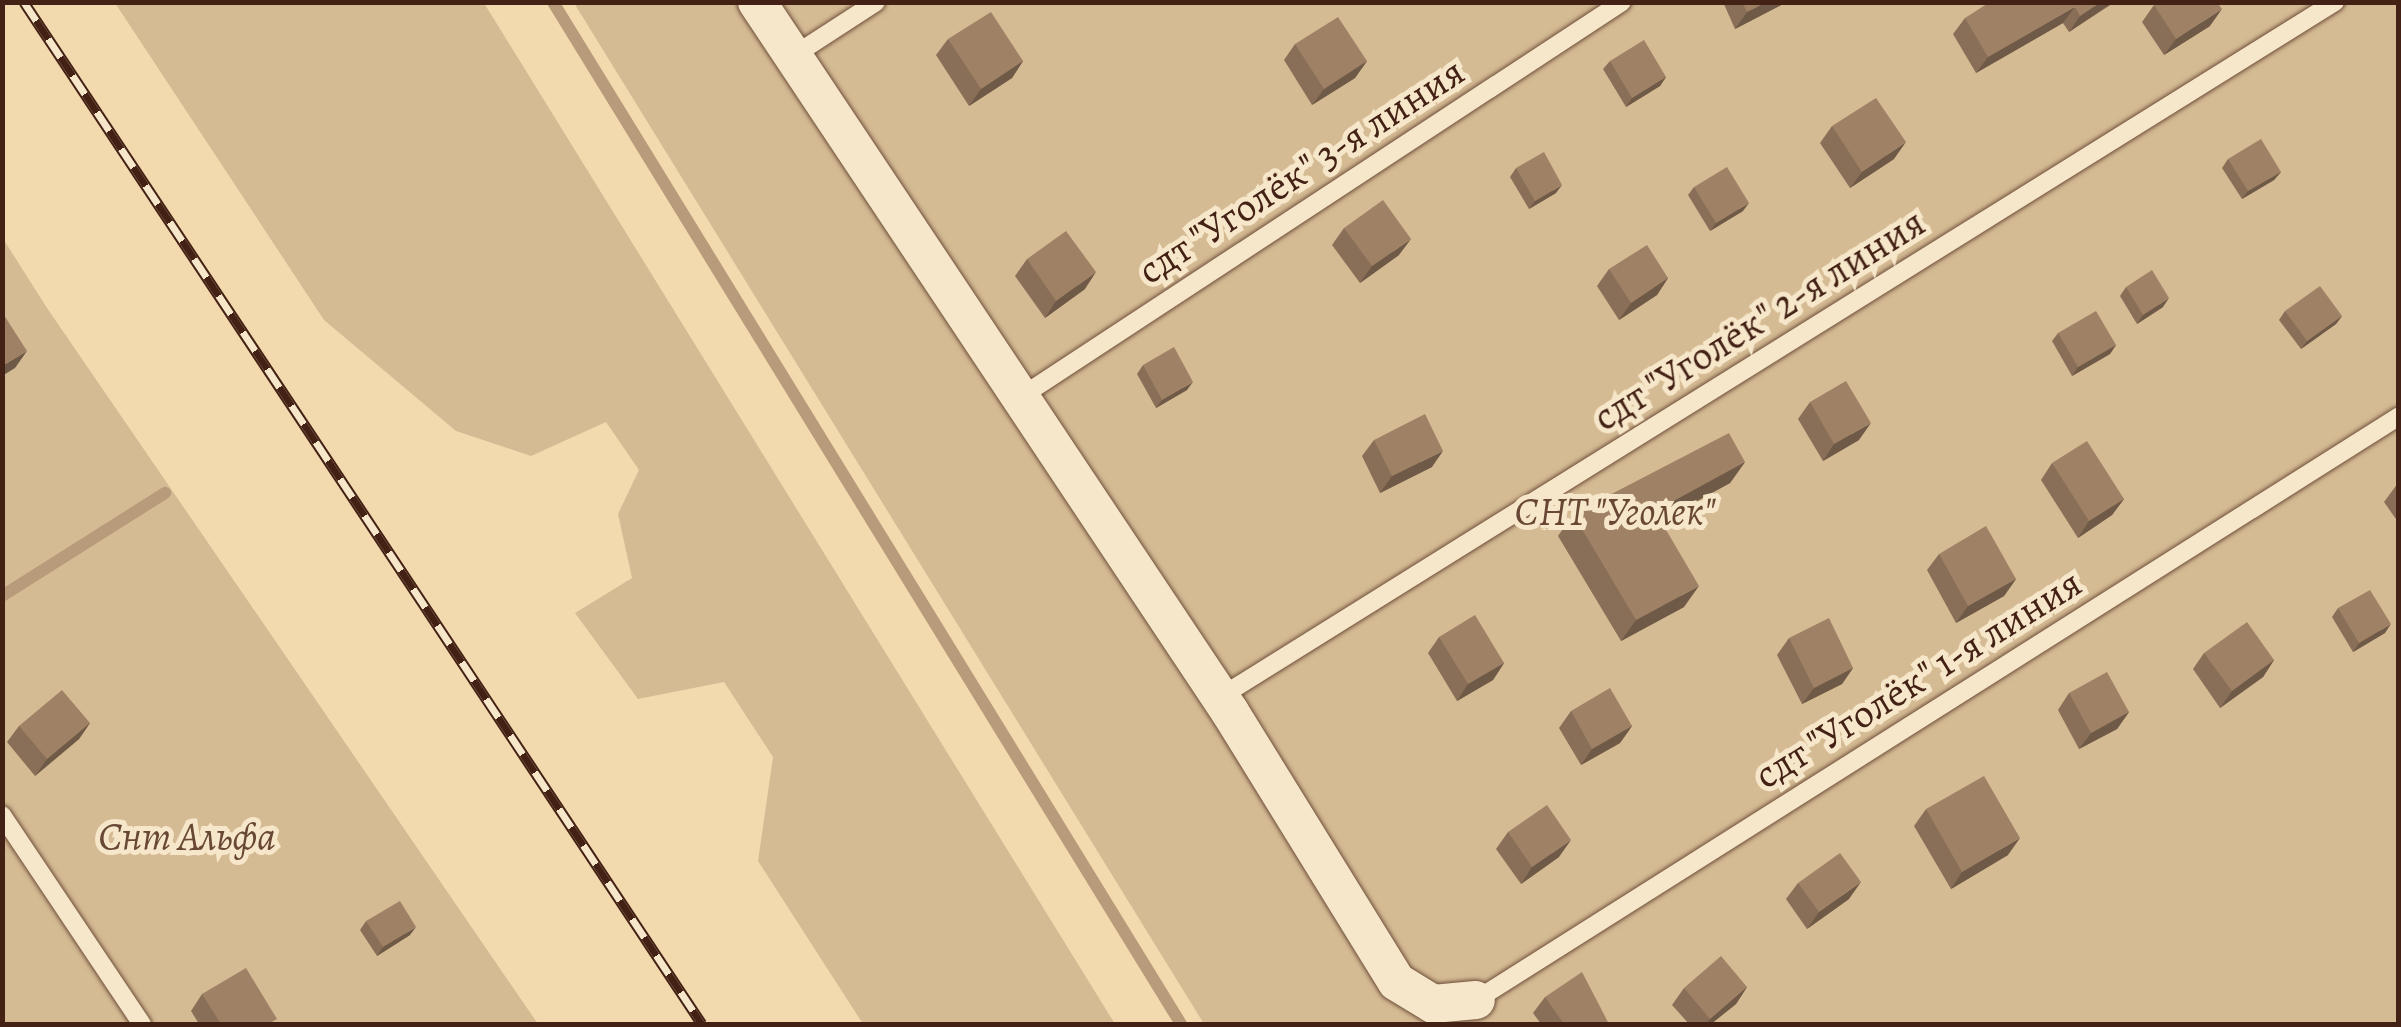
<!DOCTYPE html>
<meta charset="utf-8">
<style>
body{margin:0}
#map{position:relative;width:2401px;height:1027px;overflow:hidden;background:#f3daae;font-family:Alegreya,serif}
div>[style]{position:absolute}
.green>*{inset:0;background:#d5bb94}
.stream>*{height:12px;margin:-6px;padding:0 6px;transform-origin:6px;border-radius:6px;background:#b79b7a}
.roads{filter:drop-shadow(0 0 2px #6f4f3b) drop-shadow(0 0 2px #6f4f3b)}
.service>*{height:18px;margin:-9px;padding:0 9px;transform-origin:9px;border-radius:9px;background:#f7e7ca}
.minor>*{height:38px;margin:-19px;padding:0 19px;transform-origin:19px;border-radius:19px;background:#f7e7ca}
.rail>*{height:11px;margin-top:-5.5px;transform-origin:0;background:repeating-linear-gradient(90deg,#f7e7ca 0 22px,#432115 0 44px);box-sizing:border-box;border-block:2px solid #432115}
.wall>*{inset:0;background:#896f57}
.shaded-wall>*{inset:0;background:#6f5a47}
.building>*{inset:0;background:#9f8165}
span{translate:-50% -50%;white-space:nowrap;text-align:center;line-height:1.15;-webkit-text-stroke:10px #f7e7ca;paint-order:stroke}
.street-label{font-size:40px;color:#432115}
.park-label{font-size:40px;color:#684835;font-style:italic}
.frame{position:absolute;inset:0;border:5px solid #432115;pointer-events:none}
</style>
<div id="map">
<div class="green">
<div style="clip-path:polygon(115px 3px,484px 3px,1115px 1024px,863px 1024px,758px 861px,773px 757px,724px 682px,638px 699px,575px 613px,632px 578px,618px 514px,639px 470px,606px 422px,531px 456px,456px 431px,324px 320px)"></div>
<div style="clip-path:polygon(574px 3px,2398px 3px,2398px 1024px,1204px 1024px)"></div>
<div style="clip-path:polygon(2px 237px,47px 308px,538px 1024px,3px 1024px)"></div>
</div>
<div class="stream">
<div style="left:553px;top:2px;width:1200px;rotate:58.43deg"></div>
<div style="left:2px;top:596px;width:193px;rotate:-32.3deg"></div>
</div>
<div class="roads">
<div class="service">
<div style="left:793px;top:56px;width:99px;rotate:-33deg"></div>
<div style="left:1019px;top:398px;width:721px;rotate:-33.29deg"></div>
<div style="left:1220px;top:697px;width:1314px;rotate:-31.94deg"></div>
<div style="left:2px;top:815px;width:252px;rotate:56.2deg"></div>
<div style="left:1476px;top:1000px;width:1091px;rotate:-32.31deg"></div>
</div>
<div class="minor">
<div style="left:757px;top:2px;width:853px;rotate:56.33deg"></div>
<div style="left:1230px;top:712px;width:317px;rotate:58.3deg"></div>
<div style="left:1397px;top:982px;width:42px;rotate:31.4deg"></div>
<div style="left:1433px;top:1004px;width:43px;rotate:-5.3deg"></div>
</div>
</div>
<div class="rail">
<div style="left:24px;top:2px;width:1226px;rotate:56.44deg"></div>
</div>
<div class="wall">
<div style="clip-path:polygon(1723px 2px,1787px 2px,1735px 29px)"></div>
<div style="clip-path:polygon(2112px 4px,2069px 32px,2063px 23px,1976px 73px,1953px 34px,1965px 18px)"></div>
<div style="clip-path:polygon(2154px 5px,2210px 26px,2164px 55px,2142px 22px)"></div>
<div style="clip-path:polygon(948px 39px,1023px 61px,1012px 78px,969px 106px,936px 55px)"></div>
<div style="clip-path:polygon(1295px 44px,1367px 61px,1355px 78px,1312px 105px,1284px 60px)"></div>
<div style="clip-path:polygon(1610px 61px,1666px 77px,1660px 86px,1626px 107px,1603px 69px)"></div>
<div style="clip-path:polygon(1832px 126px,1894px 159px,1850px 188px,1820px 143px)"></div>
<div style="clip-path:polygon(2228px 159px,2281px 172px,2274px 180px,2242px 199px,2222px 168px)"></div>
<div style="clip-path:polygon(1516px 168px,1556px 193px,1529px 209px,1510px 177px)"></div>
<div style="clip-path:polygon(1694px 187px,1743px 211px,1710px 231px,1688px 195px)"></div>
<div style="clip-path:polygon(1344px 228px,1399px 255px,1360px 283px,1332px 245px)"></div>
<div style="clip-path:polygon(1027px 259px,1085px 289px,1045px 318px,1015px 276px)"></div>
<div style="clip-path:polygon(1609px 269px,1668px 278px,1657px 295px,1619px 320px,1597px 286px)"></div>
<div style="clip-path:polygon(2126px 287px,2163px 307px,2137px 324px,2120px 296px)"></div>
<div style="clip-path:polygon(2285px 311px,2342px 316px,2336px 324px,2301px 349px,2279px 320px)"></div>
<div style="clip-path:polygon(2058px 333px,2116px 345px,2110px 354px,2072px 376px,2052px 341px)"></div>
<div style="clip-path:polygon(1143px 365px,1187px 390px,1156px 408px,1137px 374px)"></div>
<div style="clip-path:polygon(1810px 402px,1859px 440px,1823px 461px,1798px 419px)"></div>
<div style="clip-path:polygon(1374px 440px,1432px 467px,1380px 493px,1362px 456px)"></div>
<div style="clip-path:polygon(1745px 462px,1730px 483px,1661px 521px,1684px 607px,1621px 641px,1558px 536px,1573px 514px)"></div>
<div style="clip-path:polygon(2052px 463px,2124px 499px,2112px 515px,2078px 538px,2041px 480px)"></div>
<div style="clip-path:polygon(2398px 483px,2398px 522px,2384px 502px)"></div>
<div style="clip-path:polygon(1939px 554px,2016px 579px,2004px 596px,1956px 623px,1927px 570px)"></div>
<div style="clip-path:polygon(2338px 608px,2385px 633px,2353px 652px,2332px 617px)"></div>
<div style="clip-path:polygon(1439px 637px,1504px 663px,1493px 680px,1457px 701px,1428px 653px)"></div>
<div style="clip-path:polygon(1789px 638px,1853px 668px,1842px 684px,1802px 704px,1777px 655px)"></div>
<div style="clip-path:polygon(2204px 653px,2274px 660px,2263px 677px,2220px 708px,2193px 669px)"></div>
<div style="clip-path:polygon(2069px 693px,2129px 712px,2117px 729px,2079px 749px,2058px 710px)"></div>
<div style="clip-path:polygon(1571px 711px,1632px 726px,1620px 743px,1581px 765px,1559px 728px)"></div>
<div style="clip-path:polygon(90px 723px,79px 739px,35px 776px,7px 742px,19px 726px)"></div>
<div style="clip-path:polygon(1926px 809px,2008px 855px,1951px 889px,1914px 826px)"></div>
<div style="clip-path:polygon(1508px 832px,1559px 857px,1521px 884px,1496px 849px)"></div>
<div style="clip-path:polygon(1798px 883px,1849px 899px,1807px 929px,1786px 899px)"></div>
<div style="clip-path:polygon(366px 921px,410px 935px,377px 956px,360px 930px)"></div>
<div style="clip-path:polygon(1747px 987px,1736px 1004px,1711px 1024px,1689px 1024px,1672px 1005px,1684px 988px)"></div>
<div style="clip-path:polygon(202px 994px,273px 1024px,199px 1024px,191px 1011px)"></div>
<div style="clip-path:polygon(1545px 997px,1609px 1024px,1541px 1024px,1533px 1013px)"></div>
</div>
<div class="shaded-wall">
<div style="clip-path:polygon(1767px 2px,1787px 2px,1735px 29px,1747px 12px)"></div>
<div style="clip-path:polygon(2101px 2px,2113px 2px,2069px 32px,2080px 16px)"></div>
<div style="clip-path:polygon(2075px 7px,2063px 23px,1976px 73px,1988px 57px)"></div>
<div style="clip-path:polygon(2222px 9px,2210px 26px,2164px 55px,2176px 39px)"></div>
<div style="clip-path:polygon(1023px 61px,1012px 78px,969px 106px,981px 89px)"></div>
<div style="clip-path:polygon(1367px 61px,1355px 78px,1312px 105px,1324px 89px)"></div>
<div style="clip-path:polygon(1666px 77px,1660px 86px,1626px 107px,1632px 98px)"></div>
<div style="clip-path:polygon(1906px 142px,1894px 159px,1850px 188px,1862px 172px)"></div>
<div style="clip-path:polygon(2281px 172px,2274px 180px,2242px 199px,2248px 191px)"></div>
<div style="clip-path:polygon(1562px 185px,1556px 193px,1529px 209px,1535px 201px)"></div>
<div style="clip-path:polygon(1749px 203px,1743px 211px,1710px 231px,1716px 223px)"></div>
<div style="clip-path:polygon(1411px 239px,1399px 255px,1360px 283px,1372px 266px)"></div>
<div style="clip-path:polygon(1096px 272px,1085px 289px,1045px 318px,1056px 301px)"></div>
<div style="clip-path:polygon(1668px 278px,1657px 295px,1619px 320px,1631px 303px)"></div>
<div style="clip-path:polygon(2169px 298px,2163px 307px,2137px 324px,2143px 315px)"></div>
<div style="clip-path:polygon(2342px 316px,2336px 324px,2301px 349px,2307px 341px)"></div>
<div style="clip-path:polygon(2116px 345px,2110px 354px,2072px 376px,2078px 367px)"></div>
<div style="clip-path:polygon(27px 351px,15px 368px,2px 376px,2px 366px)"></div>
<div style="clip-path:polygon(1193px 382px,1187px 390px,1156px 408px,1162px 400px)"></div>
<div style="clip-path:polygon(1871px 423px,1859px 440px,1823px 461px,1834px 444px)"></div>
<div style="clip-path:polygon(1443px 451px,1432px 467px,1380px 493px,1392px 476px)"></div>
<div style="clip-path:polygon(1745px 462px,1730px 483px,1640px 532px,1655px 511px)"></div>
<div style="clip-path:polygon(2124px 499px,2112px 515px,2078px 538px,2089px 521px)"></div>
<div style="clip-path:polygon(2016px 579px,2004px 596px,1956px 623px,1968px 606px)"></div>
<div style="clip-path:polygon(1699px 586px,1684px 607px,1621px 641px,1636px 620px)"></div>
<div style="clip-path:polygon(2391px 624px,2385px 633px,2353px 652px,2359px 643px)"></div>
<div style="clip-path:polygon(2274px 660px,2263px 677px,2220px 708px,2232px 691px)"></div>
<div style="clip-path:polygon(1504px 663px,1493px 680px,1457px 701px,1468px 684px)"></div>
<div style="clip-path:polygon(1853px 668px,1842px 684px,1802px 704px,1814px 688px)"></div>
<div style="clip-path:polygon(2129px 712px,2117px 729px,2079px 749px,2091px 733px)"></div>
<div style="clip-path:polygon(90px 723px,79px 739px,35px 776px,47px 759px)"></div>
<div style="clip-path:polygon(1632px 726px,1620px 743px,1581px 765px,1592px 749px)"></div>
<div style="clip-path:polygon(2020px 838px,2008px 855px,1951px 889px,1962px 872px)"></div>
<div style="clip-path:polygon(1571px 840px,1559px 857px,1521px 884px,1532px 867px)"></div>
<div style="clip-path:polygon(1861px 882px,1849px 899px,1807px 929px,1819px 912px)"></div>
<div style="clip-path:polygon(416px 927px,410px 935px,377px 956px,383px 947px)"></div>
<div style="clip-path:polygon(1747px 987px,1736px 1004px,1711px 1024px,1706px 1024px,1710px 1019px)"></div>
</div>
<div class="building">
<div style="clip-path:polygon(1742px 2px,1767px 2px,1747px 12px)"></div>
<div style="clip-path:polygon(1990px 2px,2101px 2px,2080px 16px,2075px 7px,1988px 57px,1965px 18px)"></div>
<div style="clip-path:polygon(2158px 2px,2217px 2px,2222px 9px,2176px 39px,2154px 5px)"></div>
<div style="clip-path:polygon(991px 12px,1023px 61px,981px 89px,948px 39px)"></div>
<div style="clip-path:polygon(1338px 17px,1367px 61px,1324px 89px,1295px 44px)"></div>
<div style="clip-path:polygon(1644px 40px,1666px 77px,1632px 98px,1610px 61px)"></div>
<div style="clip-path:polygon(1876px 98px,1906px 142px,1862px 172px,1832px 126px)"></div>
<div style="clip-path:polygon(2261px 139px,2281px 172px,2248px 191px,2228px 159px)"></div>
<div style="clip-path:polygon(1544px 152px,1562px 185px,1535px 201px,1516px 168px)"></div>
<div style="clip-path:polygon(1727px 167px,1749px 203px,1716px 223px,1694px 187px)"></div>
<div style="clip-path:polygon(1383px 200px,1411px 239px,1372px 266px,1344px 228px)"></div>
<div style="clip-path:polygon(1066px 231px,1096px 272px,1056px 301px,1027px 259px)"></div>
<div style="clip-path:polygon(1647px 245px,1668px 278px,1631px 303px,1609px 269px)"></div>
<div style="clip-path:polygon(2152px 270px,2169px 298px,2143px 315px,2126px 287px)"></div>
<div style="clip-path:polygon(2320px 286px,2342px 316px,2307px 341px,2285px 311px)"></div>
<div style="clip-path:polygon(2096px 311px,2116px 345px,2078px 367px,2058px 333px)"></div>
<div style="clip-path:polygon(2px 312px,27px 351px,2px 366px)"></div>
<div style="clip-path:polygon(1174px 347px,1193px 382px,1162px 400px,1143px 365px)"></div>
<div style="clip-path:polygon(1846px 381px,1871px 423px,1834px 444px,1810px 402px)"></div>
<div style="clip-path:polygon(1425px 414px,1443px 451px,1392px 476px,1374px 440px)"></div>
<div style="clip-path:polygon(1729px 433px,1745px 462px,1655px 511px,1699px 586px,1636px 620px,1573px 514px)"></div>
<div style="clip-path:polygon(2087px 441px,2124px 499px,2089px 521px,2052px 463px)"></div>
<div style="clip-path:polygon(1986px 526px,2016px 579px,1968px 606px,1939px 554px)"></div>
<div style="clip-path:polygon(2370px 590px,2391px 624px,2359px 643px,2338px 608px)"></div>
<div style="clip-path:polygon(1475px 615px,1504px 663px,1468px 684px,1439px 637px)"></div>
<div style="clip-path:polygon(1829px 618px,1853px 668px,1814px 688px,1789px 638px)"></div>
<div style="clip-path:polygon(2247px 622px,2274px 660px,2232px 691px,2204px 653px)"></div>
<div style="clip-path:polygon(2107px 672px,2129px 712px,2091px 733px,2069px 693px)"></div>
<div style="clip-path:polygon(1610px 688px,1632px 726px,1592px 749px,1571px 711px)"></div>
<div style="clip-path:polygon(62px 690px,90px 723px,47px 759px,19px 726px)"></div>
<div style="clip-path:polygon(1984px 776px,2020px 838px,1962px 872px,1926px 809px)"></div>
<div style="clip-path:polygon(1547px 805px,1571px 840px,1532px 867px,1508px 832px)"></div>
<div style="clip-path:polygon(1840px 853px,1861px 882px,1819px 912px,1798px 883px)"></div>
<div style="clip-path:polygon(400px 901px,416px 927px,383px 947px,366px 921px)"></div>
<div style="clip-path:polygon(1721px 956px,1747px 987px,1710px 1019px,1684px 988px)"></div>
<div style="clip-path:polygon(246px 968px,277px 1019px,268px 1024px,221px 1024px,202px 994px)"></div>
<div style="clip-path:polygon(1582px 972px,1609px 1024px,1564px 1024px,1545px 997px)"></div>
</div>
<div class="street-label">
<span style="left:1301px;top:171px;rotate:-33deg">сдт "Уголёк" 3-я линия</span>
<span style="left:1759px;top:320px;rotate:-32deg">сдт "Уголёк" 2-я линия</span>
<span style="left:1918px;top:679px;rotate:-32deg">сдт "Уголёк" 1-я линия</span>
</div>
<div class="park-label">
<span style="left:1615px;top:512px">СНТ "Уголек"</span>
<span style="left:187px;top:837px">Снт Альфа</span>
</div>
<div class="frame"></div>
</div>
